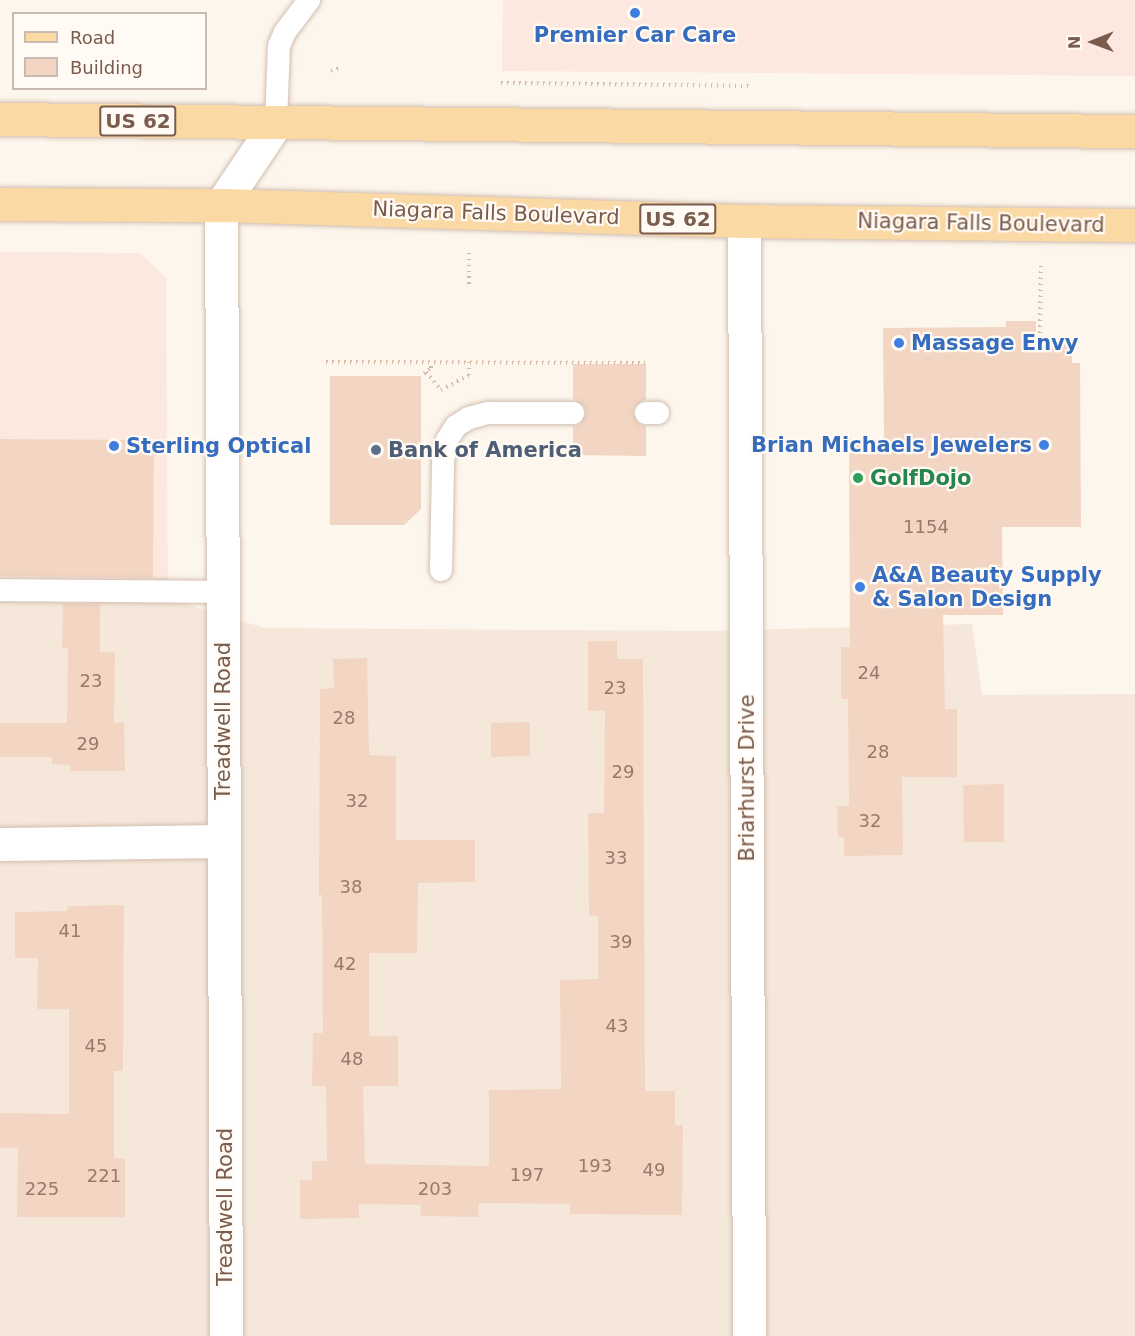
<!DOCTYPE html>
<style>
body{margin:0}
#map{position:relative;width:1135px;height:1336px;overflow:hidden;background:#fdf6ec;font-family:"DejaVu Sans",sans-serif}
div>[style]{position:absolute}
.residential>*{inset:0;background:#f5e8da}
.commercial>*{inset:0;background:#fde8e0}
.building>*{inset:0;background:#f3d5c3}
.path>*{height:4px;margin-top:-2px;transform-origin:0;background:repeating-linear-gradient(90deg,#d9b8a5 0 1.5px,transparent 0 6px)}
.roads{filter:drop-shadow(0 0 2px #d1beb0) drop-shadow(0 0 2px #d1beb0)}
.lane>*{height:22px;margin:-11px;padding:0 11px;transform-origin:11px;border-radius:11px;background:#fff}
.street>*{height:33px;margin:-16.5px;padding:0 16.5px;transform-origin:16.5px;border-radius:16.5px;background:#fff}
.primary>*{height:33px;margin:-16.5px;padding:0 16.5px;transform-origin:16.5px;border-radius:16.5px;background:#fbd9a5}
.dots>*{width:16px;height:16px;translate:-50% -50%;box-sizing:border-box;border:3px solid #fffaf3;border-radius:50%}
span{translate:-50% -50%;white-space:nowrap;text-align:center;line-height:1.15;-webkit-text-stroke:4.5px #fffaf3;paint-order:stroke}
.number-label{font-size:18px;color:#987a6a}
.number-label span{-webkit-text-stroke-width:0}
.shield-label span{padding:2px 4px;background:#fffaf3;border:2px solid;border-radius:4px;-webkit-text-stroke-width:0}
.shield-label{font-size:20px;color:#7a5c4d;font-weight:700}
.shop-label{font-size:21px;color:#366cbe;font-weight:700}
.left{translate:0 -50%;text-align:left}
.right{translate:-100% -50%;text-align:right}
.street-label{font-size:21px;color:#7a5c4d}
.service-label{font-size:21px;color:#4e5e75;font-weight:700}
.leisure-label{font-size:21px;color:#27864d;font-weight:700}
.legend{position:absolute;left:12px;top:12px;width:195px;height:78px;box-sizing:border-box;background:#fffaf3;border:2px solid #cabbb1;margin:0;padding:8px 10px;list-style:none;font-size:18px;color:#7a5c4d}
.legend li{display:flex;align-items:center;gap:12px;height:30px}
.legend b{width:30px;border:2px solid #cabbb1}
.north{position:absolute;left:1063px;top:12px;width:60px;height:60px;-webkit-text-stroke:4px #fffaf3;paint-order:stroke;rotate:269deg;font-size:16px;font-weight:700;line-height:24px;text-align:center;color:#7a5c4d}
.north::after{content:'';display:block;margin:auto;width:21px;height:27px;background:#7a5c4d;clip-path:polygon(50% 0,100% 100%,50% 72%,0 100%)}
</style>
<div id="map">
<div class="residential">
<div style="clip-path:polygon(0 598px,168px 599px,265px 628px,709px 631px,972px 624px,982px 695px,1135px 694px,1135px 1336px,0 1336px)"></div>
</div>
<div class="commercial">
<div style="clip-path:polygon(503px 0,1135px 0,1135px 76px,502px 71px)"></div>
<div style="clip-path:polygon(0 252px,140px 253px,166px 278px,168px 599px,0 598px)"></div>
</div>
<div class="building">
<div style="clip-path:polygon(1006px 321px,1036px 321px,1036px 339px,1072px 338px,1072px 363px,1080px 363px,1081px 527px,1002px 527px,1003px 615px,943px 615px,945px 709px,957px 709px,957px 777px,902px 777px,903px 855px,844px 856px,844px 837px,838px 837px,837px 806px,849px 806px,848px 699px,841px 699px,841px 647px,850px 647px,849px 439px,884px 439px,883px 328px,1006px 327px)"></div>
<div style="clip-path:polygon(573px 364px,646px 364px,646px 399px,635px 406px,633px 414px,639px 424px,646px 426px,646px 456px,573px 455px,573px 426px,580px 424px,586px 414px,584px 406px,573px 399px)"></div>
<div style="clip-path:polygon(330px 376px,421px 376px,421px 509px,404px 525px,330px 525px)"></div>
<div style="clip-path:polygon(0 439px,154px 440px,153px 578px,0 576px)"></div>
<div style="clip-path:polygon(63px 604px,100px 604px,100px 652px,115px 652px,114px 723px,124px 722px,125px 771px,70px 771px,70px 765px,52px 764px,52px 757px,0 757px,0 723px,67px 723px,68px 648px,62px 648px)"></div>
<div style="clip-path:polygon(588px 641px,617px 641px,617px 659px,643px 659px,645px 1091px,675px 1091px,675px 1125px,683px 1125px,682px 1215px,570px 1214px,570px 1204px,479px 1203px,478px 1217px,420px 1216px,421px 1205px,359px 1204px,359px 1218px,300px 1219px,300px 1180px,312px 1180px,312px 1161px,327px 1161px,326px 1086px,312px 1086px,313px 1033px,323px 1033px,322px 895px,319px 895px,320px 689px,334px 688px,333px 659px,367px 658px,369px 755px,396px 756px,396px 840px,475px 840px,475px 882px,418px 883px,417px 953px,369px 953px,369px 1033px,371px 1036px,398px 1036px,398px 1086px,363px 1086px,365px 1164px,489px 1166px,489px 1090px,561px 1089px,560px 980px,598px 979px,598px 916px,589px 916px,588px 813px,604px 813px,605px 711px,588px 711px)"></div>
<div style="clip-path:polygon(530px 722px,530px 756px,491px 757px,491px 723px)"></div>
<div style="clip-path:polygon(1004px 784px,1004px 842px,964px 842px,963px 785px)"></div>
<div style="clip-path:polygon(124px 905px,123px 1071px,114px 1071px,114px 1158px,125px 1159px,125px 1217px,17px 1217px,18px 1148px,0 1148px,0 1113px,69px 1114px,69px 1009px,37px 1009px,38px 958px,15px 958px,15px 912px,67px 911px,68px 906px)"></div>
</div>
<div class="path">
<div style="left:331px;top:71px;width:9px;rotate:-21deg"></div>
<div style="left:501px;top:83px;width:250px;rotate:0.7deg"></div>
<div style="left:469px;top:284px;width:35px;rotate:-90deg"></div>
<div style="left:1040px;top:339px;width:73px;rotate:-89.2deg"></div>
<div style="left:326px;top:362px;width:319px;rotate:0.2deg"></div>
<div style="left:426px;top:372px;width:23px;rotate:50deg"></div>
<div style="left:441px;top:390px;width:32px;rotate:-28deg"></div>
<div style="left:469px;top:375px;width:16px;rotate:-90deg"></div>
<div style="left:424px;top:374px;width:9px;rotate:-41deg"></div>
<div style="left:431px;top:368px;width:6px;rotate:-90deg"></div>
</div>
<div class="roads">
<div class="lane">
<div style="left:276px;top:123px;width:77px;rotate:-87.8deg"></div>
<div style="left:279px;top:46px;width:15px;rotate:-67deg"></div>
<div style="left:285px;top:32px;width:40px;rotate:-53deg"></div>
<div style="left:646px;top:413px;width:12px"></div>
<div style="left:441px;top:570px;width:109px;rotate:-88.9deg"></div>
<div style="left:443px;top:461px;width:21px;rotate:-79deg"></div>
<div style="left:447px;top:440px;width:17px;rotate:-57deg"></div>
<div style="left:456px;top:426px;width:15px;rotate:-32deg"></div>
<div style="left:469px;top:418px;width:20px;rotate:-15deg"></div>
<div style="left:488px;top:413px;width:85px"></div>
<div style="left:0;top:590px;width:223px;rotate:0.5deg"></div>
</div>
<div class="street">
<div style="left:744px;top:221px;width:1115px;rotate:89.74deg"></div>
<div style="left:0;top:844px;width:224px;rotate:-0.8deg"></div>
<div style="left:226px;top:1336px;width:1131px;rotate:-90.25deg"></div>
<div style="left:221px;top:205px;width:99px;rotate:-56.1deg"></div>
</div>
<div class="primary">
<div style="left:0;top:119px;width:1135px;rotate:0.61deg"></div>
<div style="left:0;top:204px;width:221px;rotate:0.3deg"></div>
<div style="left:221px;top:205px;width:523px;rotate:1.75deg"></div>
<div style="left:744px;top:221px;width:391px;rotate:0.6deg"></div>
</div>
</div>
<div class="dots">
<div style="left:635px;top:13px;background:#3f7fe0"></div>
<div style="left:899px;top:343px;background:#3f7fe0"></div>
<div style="left:1044px;top:445px;background:#3f7fe0"></div>
<div style="left:114px;top:446px;background:#3f7fe0"></div>
<div style="left:376px;top:450px;background:#5c6f8a"></div>
<div style="left:858px;top:478px;background:#2e9e5b"></div>
<div style="left:860px;top:587px;background:#3f7fe0"></div>
</div>
<div class="number-label">
<span style="left:926px;top:527px">1154</span>
<span style="left:869px;top:673px">24</span>
<span style="left:91px;top:681px">23</span>
<span style="left:615px;top:688px">23</span>
<span style="left:344px;top:718px">28</span>
<span style="left:88px;top:744px">29</span>
<span style="left:878px;top:752px">28</span>
<span style="left:623px;top:772px">29</span>
<span style="left:357px;top:801px">32</span>
<span style="left:870px;top:821px">32</span>
<span style="left:616px;top:858px">33</span>
<span style="left:351px;top:887px">38</span>
<span style="left:70px;top:931px">41</span>
<span style="left:621px;top:942px">39</span>
<span style="left:345px;top:964px">42</span>
<span style="left:617px;top:1026px">43</span>
<span style="left:96px;top:1046px">45</span>
<span style="left:352px;top:1059px">48</span>
<span style="left:595px;top:1166px">193</span>
<span style="left:654px;top:1170px">49</span>
<span style="left:527px;top:1175px">197</span>
<span style="left:104px;top:1176px">221</span>
<span style="left:42px;top:1189px">225</span>
<span style="left:435px;top:1189px">203</span>
</div>
<div class="shield-label">
<span style="left:138px;top:121px">US 62</span>
<span style="left:678px;top:219px">US 62</span>
</div>
<div class="shop-label">
<span style="left:635px;top:35px">Premier Car Care</span>
<span class="left" style="left:911px;top:343px">Massage Envy</span>
<span class="right" style="left:1032px;top:445px">Brian Michaels Jewelers</span>
<span class="left" style="left:126px;top:446px">Sterling Optical</span>
<span class="left" style="left:872px;top:587px">A&amp;A Beauty Supply<br>&amp; Salon Design</span>
</div>
<div class="street-label">
<span style="left:496px;top:213px;rotate:2deg">Niagara Falls Boulevard</span>
<span style="left:981px;top:223px;rotate:1deg">Niagara Falls Boulevard</span>
<span style="left:223px;top:721px;rotate:-90deg">Treadwell Road</span>
<span style="left:747px;top:778px;rotate:-90deg">Briarhurst Drive</span>
<span style="left:225px;top:1207px;rotate:-90deg">Treadwell Road</span>
</div>
<div class="service-label">
<span class="left" style="left:388px;top:450px">Bank of America</span>
</div>
<div class="leisure-label">
<span class="left" style="left:870px;top:478px">GolfDojo</span>
</div>
<ul class="legend">
<li><b style="height:8px;background:#fbd9a5"></b>Road</li>
<li><b style="height:16px;background:#f3d5c3"></b>Building</li>
</ul>
<div class="north">N</div>
</div>
